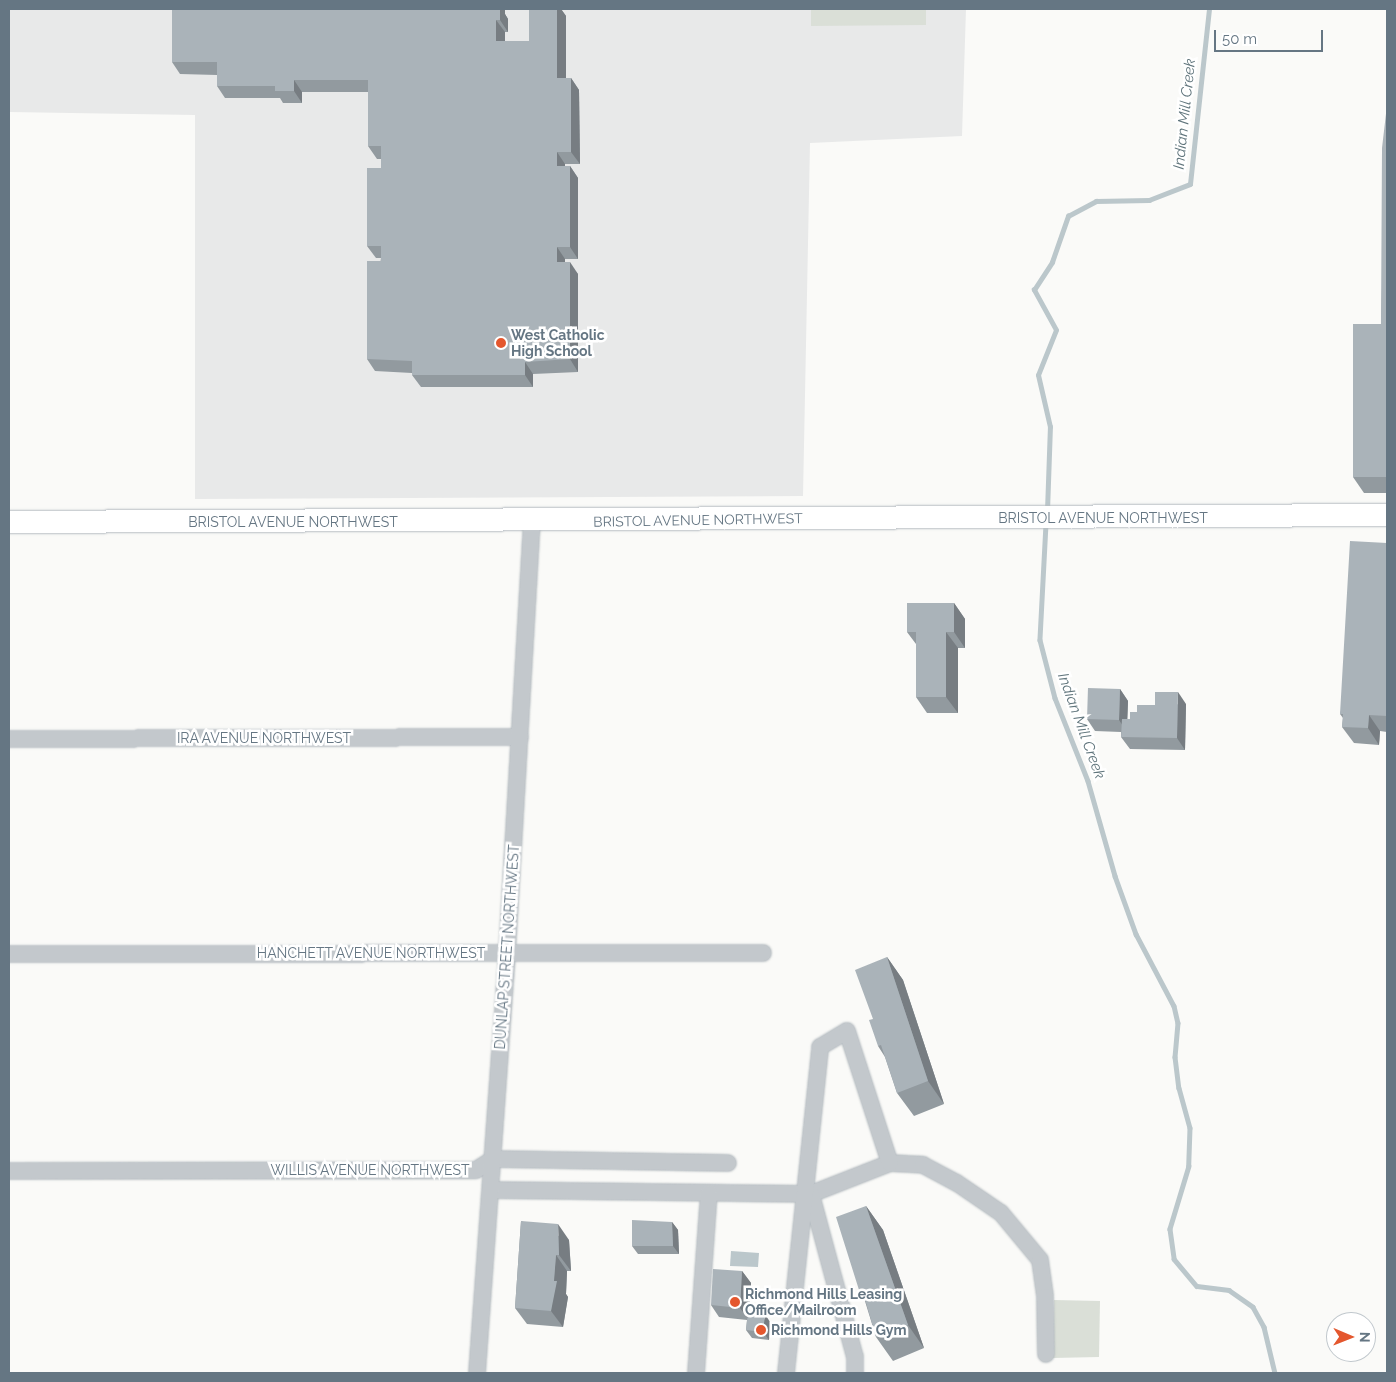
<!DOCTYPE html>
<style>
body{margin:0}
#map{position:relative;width:1396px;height:1382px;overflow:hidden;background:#fafaf8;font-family:Raleway,sans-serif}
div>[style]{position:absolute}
.built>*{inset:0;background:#e8e9e9}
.green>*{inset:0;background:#dadfd7}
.water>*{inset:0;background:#bbc7cb}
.stream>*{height:4.5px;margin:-2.25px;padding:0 2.25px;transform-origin:2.25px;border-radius:2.25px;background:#bbc7cb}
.roads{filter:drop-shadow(0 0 1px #b3babf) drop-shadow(0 0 1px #b3babf)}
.street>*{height:16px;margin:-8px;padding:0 8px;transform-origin:8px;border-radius:8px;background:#c3c8cc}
.secondary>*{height:22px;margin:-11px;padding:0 11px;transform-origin:11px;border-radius:11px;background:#fff}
.wall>*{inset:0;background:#929a9f}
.shaded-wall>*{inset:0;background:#777d82}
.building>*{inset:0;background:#aab3b9}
.dots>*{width:14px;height:14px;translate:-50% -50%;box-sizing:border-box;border:2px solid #fff;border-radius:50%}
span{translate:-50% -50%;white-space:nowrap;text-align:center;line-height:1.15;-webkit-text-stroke:5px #fff;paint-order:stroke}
.poi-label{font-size:14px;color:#657683;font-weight:700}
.left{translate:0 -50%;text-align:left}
.street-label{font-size:14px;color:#657683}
.water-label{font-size:15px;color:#60757c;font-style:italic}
.frame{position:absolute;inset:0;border:10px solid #657683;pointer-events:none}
.north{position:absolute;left:1326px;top:1312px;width:50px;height:50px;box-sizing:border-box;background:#fff;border:1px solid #c1c8cd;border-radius:50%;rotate:91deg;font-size:14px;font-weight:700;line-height:20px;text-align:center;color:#657683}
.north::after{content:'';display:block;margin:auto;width:18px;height:22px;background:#e4572e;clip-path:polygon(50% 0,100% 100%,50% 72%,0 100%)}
.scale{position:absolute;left:1214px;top:30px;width:109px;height:22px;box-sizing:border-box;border:2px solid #657683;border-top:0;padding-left:6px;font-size:15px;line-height:18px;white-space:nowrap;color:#657683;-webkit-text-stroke:4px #fff;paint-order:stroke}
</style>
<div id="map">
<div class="built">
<div style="clip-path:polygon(9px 9px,966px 9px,962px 136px,810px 143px,803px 496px,195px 499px,195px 115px,9px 112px)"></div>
</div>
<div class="green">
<div style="clip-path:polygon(811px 9px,926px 9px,926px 25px,811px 26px)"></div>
<div style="clip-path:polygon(1054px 1300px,1100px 1301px,1099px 1357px,1053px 1358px)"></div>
</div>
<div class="water">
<div style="clip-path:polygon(731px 1251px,759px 1253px,758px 1267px,730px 1266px)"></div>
</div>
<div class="stream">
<div style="left:1047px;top:511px;width:84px;rotate:-88deg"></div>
<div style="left:1050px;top:427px;width:53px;rotate:-103deg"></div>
<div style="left:1038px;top:375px;width:48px;rotate:-68.2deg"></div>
<div style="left:1056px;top:330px;width:46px;rotate:-118.8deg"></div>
<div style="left:1034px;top:290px;width:33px;rotate:-57deg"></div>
<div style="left:1052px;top:262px;width:49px;rotate:-70.8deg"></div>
<div style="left:1068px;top:216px;width:32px;rotate:-28deg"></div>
<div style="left:1096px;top:201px;width:53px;rotate:-1.1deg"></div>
<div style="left:1149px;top:200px;width:44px;rotate:-21.3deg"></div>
<div style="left:1190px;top:184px;width:176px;rotate:-83.8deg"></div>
<div style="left:1046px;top:524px;width:116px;rotate:93deg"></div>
<div style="left:1040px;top:640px;width:60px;rotate:75.5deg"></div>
<div style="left:1055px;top:698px;width:89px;rotate:68.3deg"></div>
<div style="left:1088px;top:781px;width:99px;rotate:74.1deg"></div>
<div style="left:1115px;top:876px;width:62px;rotate:70.1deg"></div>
<div style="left:1136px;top:934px;width:81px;rotate:62.2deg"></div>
<div style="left:1174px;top:1006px;width:17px;rotate:77deg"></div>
<div style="left:1178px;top:1023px;width:34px;rotate:95deg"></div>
<div style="left:1175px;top:1057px;width:31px;rotate:83deg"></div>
<div style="left:1179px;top:1088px;width:41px;rotate:74.6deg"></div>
<div style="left:1190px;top:1128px;width:38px;rotate:92deg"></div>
<div style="left:1189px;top:1166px;width:66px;rotate:106.8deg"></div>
<div style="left:1170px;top:1229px;width:30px;rotate:82deg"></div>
<div style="left:1174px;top:1259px;width:35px;rotate:50deg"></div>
<div style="left:1197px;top:1286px;width:32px;rotate:7deg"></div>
<div style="left:1229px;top:1290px;width:29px;rotate:35deg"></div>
<div style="left:1253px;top:1307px;width:23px;rotate:61deg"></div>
<div style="left:1264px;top:1327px;width:47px;rotate:76.6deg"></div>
</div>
<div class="roads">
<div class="street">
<div style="left:9px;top:739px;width:511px;rotate:-0.22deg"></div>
<div style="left:9px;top:954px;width:754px;rotate:-0.08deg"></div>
<div style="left:9px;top:1171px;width:467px;rotate:-0.1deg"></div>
<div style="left:476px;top:1170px;width:20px;rotate:-33deg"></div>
<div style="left:493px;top:1159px;width:235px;rotate:1deg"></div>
<div style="left:491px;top:1190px;width:320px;rotate:0.7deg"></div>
<div style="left:811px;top:1194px;width:85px;rotate:-21.4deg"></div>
<div style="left:890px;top:1163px;width:33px;rotate:3deg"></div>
<div style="left:923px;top:1165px;width:38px;rotate:28deg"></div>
<div style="left:957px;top:1183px;width:53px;rotate:34.3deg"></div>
<div style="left:1001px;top:1213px;width:61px;rotate:50.3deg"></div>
<div style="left:1040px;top:1260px;width:37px;rotate:82deg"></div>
<div style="left:1045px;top:1297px;width:57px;rotate:89deg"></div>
<div style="left:811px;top:1194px;width:169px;rotate:74.9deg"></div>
<div style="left:855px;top:1357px;width:16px;rotate:90deg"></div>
<div style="left:477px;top:1373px;width:421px;rotate:-85.9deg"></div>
<div style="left:507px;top:953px;width:433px;rotate:-86.7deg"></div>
<div style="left:696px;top:1373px;width:180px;rotate:-85.9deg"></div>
<div style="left:786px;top:1373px;width:328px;rotate:-84deg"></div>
<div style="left:820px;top:1047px;width:31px;rotate:-31deg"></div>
<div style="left:847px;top:1031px;width:139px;rotate:72deg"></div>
</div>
<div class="secondary">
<div style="left:9px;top:522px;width:1378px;rotate:-0.29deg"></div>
</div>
</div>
<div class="wall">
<div style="clip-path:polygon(172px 9px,505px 9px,505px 14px,508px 19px,508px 32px,505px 32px,505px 41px,529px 41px,529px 9px,561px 9px,566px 16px,566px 78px,571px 78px,579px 90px,580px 164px,565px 164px,565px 166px,570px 166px,578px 178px,578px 259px,565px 259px,565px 262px,578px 274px,578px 372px,533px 374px,533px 387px,421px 387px,412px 375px,412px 373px,375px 371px,367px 359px,381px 258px,376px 258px,367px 246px,381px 168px,381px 159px,377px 159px,368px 146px,368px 92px,302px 92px,302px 103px,283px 103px,280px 98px,225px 98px,217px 86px,217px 75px,180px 74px,172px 62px)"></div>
<div style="clip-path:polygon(1387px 105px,1387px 493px,1364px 493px,1353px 477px,1381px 324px)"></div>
<div style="clip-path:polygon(1387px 543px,1387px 732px,1380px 731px,1379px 745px,1354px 743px,1342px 727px,1343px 718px,1340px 714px)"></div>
<div style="clip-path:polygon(954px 603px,965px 619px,965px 648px,958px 648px,958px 713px,927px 713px,916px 697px,916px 644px,907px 632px)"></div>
<div style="clip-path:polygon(1120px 689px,1128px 701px,1127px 719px,1130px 719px,1137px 712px,1155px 705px,1186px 704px,1185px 750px,1130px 749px,1121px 737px,1121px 732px,1095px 731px,1087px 719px)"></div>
<div style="clip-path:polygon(887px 957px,903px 980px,944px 1104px,914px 1116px,897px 1093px,885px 1057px,878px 1046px)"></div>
<div style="clip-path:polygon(866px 1206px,883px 1230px,924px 1348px,893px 1361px,876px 1337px,864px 1298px,859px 1290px)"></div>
<div style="clip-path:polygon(521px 1221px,569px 1240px,571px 1271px,567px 1271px,566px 1294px,568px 1297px,563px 1327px,527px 1324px,515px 1308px)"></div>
<div style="clip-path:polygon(672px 1222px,678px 1230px,679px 1254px,638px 1254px,632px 1246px)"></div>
<div style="clip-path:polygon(742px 1271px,751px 1283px,749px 1312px,770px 1322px,769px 1340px,752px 1338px,746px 1330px,747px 1320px,719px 1317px,711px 1305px)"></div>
</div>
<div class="shaded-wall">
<div style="clip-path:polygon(498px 9px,505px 9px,505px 14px,508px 19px,508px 32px,500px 20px)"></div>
<div style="clip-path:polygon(557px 9px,561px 9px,566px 16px,566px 90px,557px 78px)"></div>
<div style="clip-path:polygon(496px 20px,505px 32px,505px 53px,496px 41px)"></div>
<div style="clip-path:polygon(571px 78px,579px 90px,580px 164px,571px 152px)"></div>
<div style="clip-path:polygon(294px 80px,302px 92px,302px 103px,294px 91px)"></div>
<div style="clip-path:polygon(557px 152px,565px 164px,565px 178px,557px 166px)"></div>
<div style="clip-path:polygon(570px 166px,578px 178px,578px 259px,570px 247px)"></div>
<div style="clip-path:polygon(557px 247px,565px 259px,565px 274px,557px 262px)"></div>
<div style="clip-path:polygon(570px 262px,578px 274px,578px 372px,570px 359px)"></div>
<div style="clip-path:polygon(525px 362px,533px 374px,533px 387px,525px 375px)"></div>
<div style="clip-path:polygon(954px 603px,965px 619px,965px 648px,954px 632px)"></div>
<div style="clip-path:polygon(946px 632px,958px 648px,958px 713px,946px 697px)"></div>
<div style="clip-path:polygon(1120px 689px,1128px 701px,1127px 732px,1119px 720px)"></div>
<div style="clip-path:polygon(1178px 692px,1186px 704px,1185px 750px,1177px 738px)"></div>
<div style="clip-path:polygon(1369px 715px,1380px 731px,1379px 745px,1368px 728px)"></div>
<div style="clip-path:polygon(887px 957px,903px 980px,944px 1104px,928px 1081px)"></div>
<div style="clip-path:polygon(866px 1206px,883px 1230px,924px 1348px,908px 1325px)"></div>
<div style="clip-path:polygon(672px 1222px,678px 1230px,679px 1254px,673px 1246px)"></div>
<div style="clip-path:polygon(558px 1224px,569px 1240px,571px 1271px,559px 1255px)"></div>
<div style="clip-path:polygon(556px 1255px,567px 1271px,566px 1294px,568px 1297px,563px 1327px,551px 1311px)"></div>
<div style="clip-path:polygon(742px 1271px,751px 1283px,749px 1320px,740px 1308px)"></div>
<div style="clip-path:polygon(765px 1314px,770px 1322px,769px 1340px,763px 1332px)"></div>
</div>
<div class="building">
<div style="clip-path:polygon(172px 9px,500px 9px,500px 20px,496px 20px,496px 41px,529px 41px,529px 9px,557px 9px,557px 78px,571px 78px,571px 152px,557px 152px,557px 166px,570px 166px,570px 247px,557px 247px,557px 262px,570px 262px,570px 359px,525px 362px,525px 375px,412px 375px,412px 361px,367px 359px,367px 261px,381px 261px,381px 246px,367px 246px,367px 168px,381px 168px,381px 146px,368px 146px,368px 80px,294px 80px,294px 91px,275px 91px,275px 86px,217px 86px,217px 62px,172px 62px)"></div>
<div style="clip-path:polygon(1387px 105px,1387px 477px,1353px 477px,1353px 324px,1381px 324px,1382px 148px)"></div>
<div style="clip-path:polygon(1350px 541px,1387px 543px,1387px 716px,1369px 715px,1368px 728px,1342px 727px,1343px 714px,1340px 714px)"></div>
<div style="clip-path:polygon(907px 603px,954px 603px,954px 632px,946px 632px,946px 697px,916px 697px,916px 632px,907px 632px)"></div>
<div style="clip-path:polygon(1088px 688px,1120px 689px,1119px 720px,1087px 719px)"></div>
<div style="clip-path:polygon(1155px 692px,1178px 692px,1177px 738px,1121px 737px,1122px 719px,1130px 719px,1130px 712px,1137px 712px,1137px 705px,1155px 705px)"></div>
<div style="clip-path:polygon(887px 957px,928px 1081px,897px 1093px,881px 1045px,878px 1046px,869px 1020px,873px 1019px,855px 970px)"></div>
<div style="clip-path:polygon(866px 1206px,908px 1325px,876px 1337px,862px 1289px,859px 1290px,836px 1217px)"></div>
<div style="clip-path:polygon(632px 1220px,672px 1222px,673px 1246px,632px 1246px)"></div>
<div style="clip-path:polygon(521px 1221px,558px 1224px,559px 1255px,556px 1255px,554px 1281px,557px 1281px,551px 1311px,515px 1308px)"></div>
<div style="clip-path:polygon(713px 1269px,742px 1271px,740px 1308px,711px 1305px)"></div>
<div style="clip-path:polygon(748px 1312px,765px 1314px,763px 1332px,746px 1330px)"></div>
</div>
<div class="dots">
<div style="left:501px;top:343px;background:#e4572e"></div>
<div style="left:735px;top:1302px;background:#e4572e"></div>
<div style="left:761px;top:1330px;background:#e4572e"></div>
</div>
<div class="poi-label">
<span class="left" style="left:511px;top:343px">West Catholic<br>High School</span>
<span class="left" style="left:745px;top:1302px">Richmond Hills Leasing<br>Office/Mailroom</span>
<span class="left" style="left:771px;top:1330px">Richmond Hills Gym</span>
</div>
<div class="street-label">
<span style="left:1103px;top:518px">BRISTOL AVENUE NORTHWEST</span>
<span style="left:698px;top:520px;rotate:-1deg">BRISTOL AVENUE NORTHWEST</span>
<span style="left:293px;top:522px">BRISTOL AVENUE NORTHWEST</span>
<span style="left:264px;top:738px">IRA AVENUE NORTHWEST</span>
<span style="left:507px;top:947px;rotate:-86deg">DUNLAP STREET NORTHWEST</span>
<span style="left:371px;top:953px">HANCHETT AVENUE NORTHWEST</span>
<span style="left:370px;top:1170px">WILLIS AVENUE NORTHWEST</span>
</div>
<div class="water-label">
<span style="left:1185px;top:114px;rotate:-84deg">Indian Mill Creek</span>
<span style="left:1081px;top:726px;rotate:70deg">Indian Mill Creek</span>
</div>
<div class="frame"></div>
<div class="north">N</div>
<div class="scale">50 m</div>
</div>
